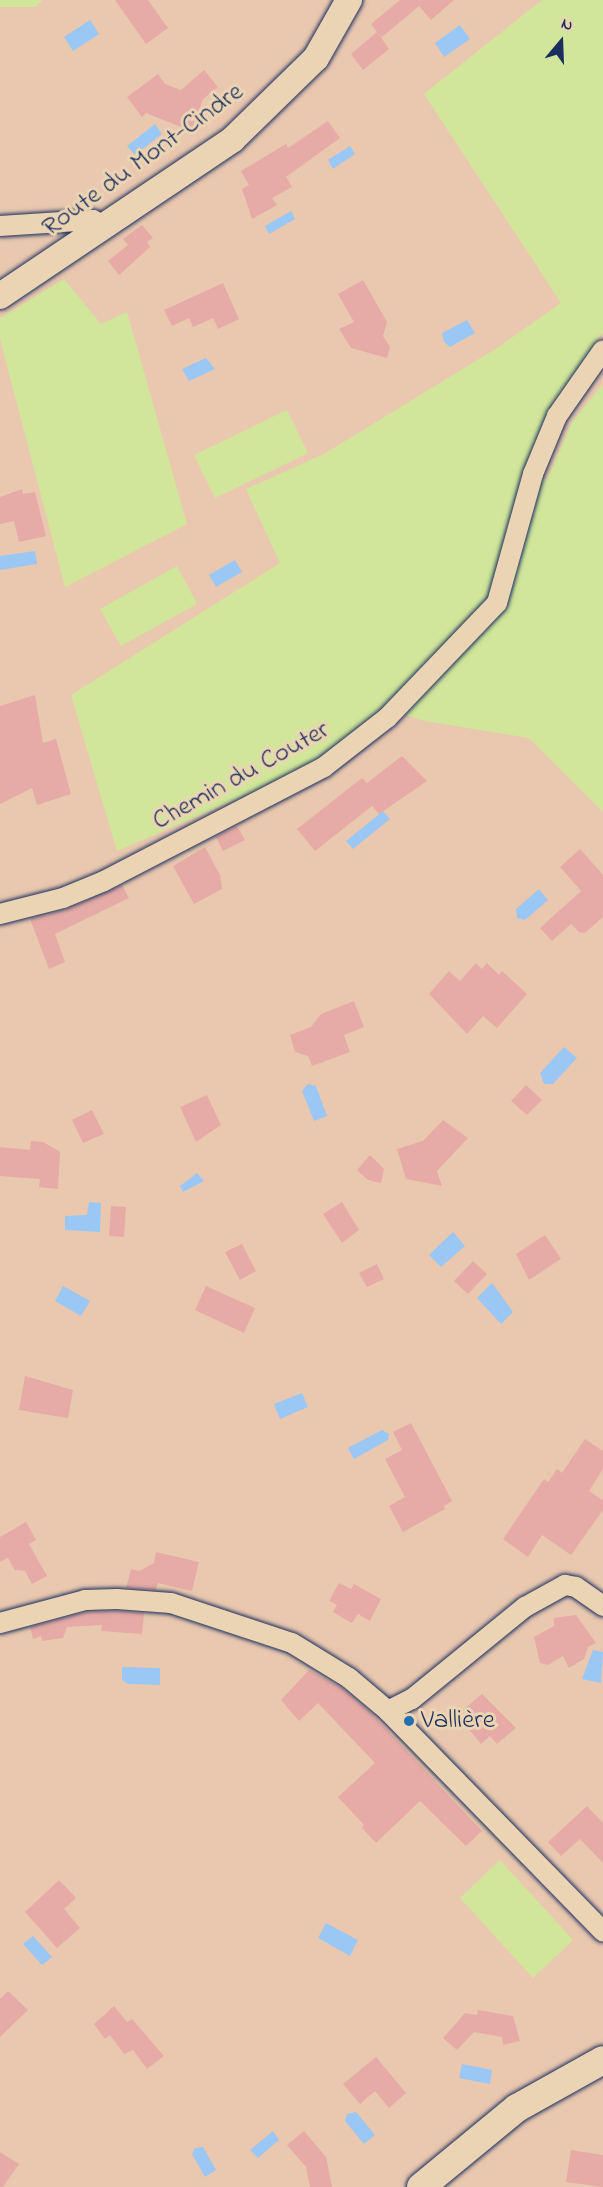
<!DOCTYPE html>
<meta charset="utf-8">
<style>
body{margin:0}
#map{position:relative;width:603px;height:2187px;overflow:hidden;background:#eac8af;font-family:"Indie Flower",sans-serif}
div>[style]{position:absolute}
.green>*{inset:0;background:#d1e69a}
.water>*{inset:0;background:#9ac7f4}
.building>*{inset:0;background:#e6aba6}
.roads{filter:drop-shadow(0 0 2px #1b2f5e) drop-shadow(0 0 2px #1b2f5e)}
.minor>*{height:20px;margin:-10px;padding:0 10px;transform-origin:10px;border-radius:10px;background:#ebd4b3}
.tertiary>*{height:26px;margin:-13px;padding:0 13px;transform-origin:13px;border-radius:13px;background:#ebd4b3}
.secondary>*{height:28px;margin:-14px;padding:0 14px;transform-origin:14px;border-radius:14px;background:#ebd4b3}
.dots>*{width:16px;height:16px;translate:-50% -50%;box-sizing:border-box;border:3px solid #ebd4b3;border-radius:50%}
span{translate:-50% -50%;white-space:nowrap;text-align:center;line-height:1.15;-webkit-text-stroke:6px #ebd4b3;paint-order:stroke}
.street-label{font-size:27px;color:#1b2f5e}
.poi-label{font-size:27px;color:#1b2f5e}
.left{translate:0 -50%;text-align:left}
.north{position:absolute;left:531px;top:12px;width:60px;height:60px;-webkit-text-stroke:4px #ebd4b3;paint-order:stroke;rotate:19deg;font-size:16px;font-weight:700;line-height:24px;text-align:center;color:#1b2f5e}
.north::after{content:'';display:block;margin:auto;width:21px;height:27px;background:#1b2f5e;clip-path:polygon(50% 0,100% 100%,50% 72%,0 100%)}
</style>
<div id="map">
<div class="green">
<div style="clip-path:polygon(0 0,42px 0,36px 7px,0 7px)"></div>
<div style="clip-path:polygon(542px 0,603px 0,603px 332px,551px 413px,523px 482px,547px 479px,572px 422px,603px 384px,603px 812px,529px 738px,425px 721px,381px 707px,371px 725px,320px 763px,117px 851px,71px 695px,280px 563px,246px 489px,324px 454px,497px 348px,561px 303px,424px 94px)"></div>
<div style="clip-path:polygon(64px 279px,101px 324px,127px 312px,187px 524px,65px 587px,0 339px,0 318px)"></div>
<div style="clip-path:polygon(287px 410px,308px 453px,215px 498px,194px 455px)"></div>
<div style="clip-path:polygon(177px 566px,197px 604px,121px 646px,100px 609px)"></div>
<div style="clip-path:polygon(500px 1860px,573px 1940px,533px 1978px,460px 1898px)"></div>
</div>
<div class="water">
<div style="clip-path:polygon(90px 20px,99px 34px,73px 51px,64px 37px)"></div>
<div style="clip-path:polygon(460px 25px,470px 39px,444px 57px,435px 43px)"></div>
<div style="clip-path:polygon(155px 124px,162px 134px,135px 155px,127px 146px)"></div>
<div style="clip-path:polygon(350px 146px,355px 154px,333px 169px,328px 160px)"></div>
<div style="clip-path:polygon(291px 211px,295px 219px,269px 234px,265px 226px)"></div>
<div style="clip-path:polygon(467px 320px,475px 333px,450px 347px,444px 342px,442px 333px)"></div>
<div style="clip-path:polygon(206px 358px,215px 369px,189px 381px,182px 369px)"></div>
<div style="clip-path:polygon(35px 551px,37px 564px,0 570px,0 556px)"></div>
<div style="clip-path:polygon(235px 560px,242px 572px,216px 587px,209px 575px)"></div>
<div style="clip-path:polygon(383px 811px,390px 819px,353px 849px,346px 841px)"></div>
<div style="clip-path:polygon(539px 889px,548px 900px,525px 920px,517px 918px,516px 909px)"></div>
<div style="clip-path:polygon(564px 1047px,577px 1058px,553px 1084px,544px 1084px,540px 1073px)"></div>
<div style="clip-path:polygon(308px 1084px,316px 1086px,327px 1116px,314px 1121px,302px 1091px)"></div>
<div style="clip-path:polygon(197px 1173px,204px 1181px,183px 1192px,180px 1186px)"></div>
<div style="clip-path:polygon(89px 1202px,101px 1203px,100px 1232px,65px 1230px,65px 1216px,87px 1215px)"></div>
<div style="clip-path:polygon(453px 1232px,465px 1246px,441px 1267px,429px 1255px)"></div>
<div style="clip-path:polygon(492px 1283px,513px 1312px,501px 1324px,477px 1298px)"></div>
<div style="clip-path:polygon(63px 1286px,90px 1301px,81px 1316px,55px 1301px)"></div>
<div style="clip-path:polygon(302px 1393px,308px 1407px,280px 1419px,274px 1404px)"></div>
<div style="clip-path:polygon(382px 1430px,389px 1434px,388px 1440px,354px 1459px,348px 1448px)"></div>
<div style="clip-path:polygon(593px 1650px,603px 1652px,601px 1683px,582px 1679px)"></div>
<div style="clip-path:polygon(122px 1667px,160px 1668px,160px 1685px,128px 1684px,122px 1680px)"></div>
<div style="clip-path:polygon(326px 1923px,358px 1940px,350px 1956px,318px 1938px)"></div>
<div style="clip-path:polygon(33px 1936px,52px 1957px,42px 1965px,23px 1944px)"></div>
<div style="clip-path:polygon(462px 2064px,492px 2070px,490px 2084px,459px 2078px)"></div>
<div style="clip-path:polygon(356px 2112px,375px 2135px,364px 2144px,345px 2121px,347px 2114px)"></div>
<div style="clip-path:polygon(273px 2131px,279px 2140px,258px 2158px,250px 2150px)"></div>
<div style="clip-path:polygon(203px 2147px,216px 2170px,205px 2177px,192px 2154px,195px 2148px)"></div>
</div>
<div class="building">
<div style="clip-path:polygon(115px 0,148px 0,168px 28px,146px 44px)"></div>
<div style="clip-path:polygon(400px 0,454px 0,431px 20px,419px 6px,382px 37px,378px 33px,389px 49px,363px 70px,351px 54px,377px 32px,371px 24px)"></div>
<div style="clip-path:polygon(204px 70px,218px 87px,203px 99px,191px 131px,146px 113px,142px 117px,127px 97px,158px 74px,165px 84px,181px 90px)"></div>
<div style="clip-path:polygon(328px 121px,340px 138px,286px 177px,292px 187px,272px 198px,277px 205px,252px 219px,242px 189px,249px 185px,241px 171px,286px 144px,288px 148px)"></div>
<div style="clip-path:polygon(142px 225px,153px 238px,147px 242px,150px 247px,119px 275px,108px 261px,128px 245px,123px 239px)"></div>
<div style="clip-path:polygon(363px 280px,387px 322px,383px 336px,390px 347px,387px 358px,351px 348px,339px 329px,354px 322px,338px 294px)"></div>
<div style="clip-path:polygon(223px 283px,239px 319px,218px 329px,213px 318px,193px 327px,189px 318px,172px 326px,164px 310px)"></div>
<div style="clip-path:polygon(22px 489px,23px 494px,35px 492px,46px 536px,19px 542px,14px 521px,0 524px,0 497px)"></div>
<div style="clip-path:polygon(35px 695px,43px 743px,56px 739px,71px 794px,37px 805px,32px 788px,0 804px,0 706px)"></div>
<div style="clip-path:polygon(402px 756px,427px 781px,379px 814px,372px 806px,315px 851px,297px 829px,362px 778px,367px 783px)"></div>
<div style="clip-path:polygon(237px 826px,245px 840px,223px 851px,216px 837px)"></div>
<div style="clip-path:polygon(205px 847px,220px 875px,222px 889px,194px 904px,173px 866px)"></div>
<div style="clip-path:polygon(580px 849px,603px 875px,603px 917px,585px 933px,579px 932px,571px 924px,552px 941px,540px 928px,581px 891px,560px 867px)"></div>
<div style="clip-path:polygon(122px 885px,129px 898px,55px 934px,65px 962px,49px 969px,30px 919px,68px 909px)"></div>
<div style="clip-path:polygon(476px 963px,482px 969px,487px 963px,499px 975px,502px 971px,527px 994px,497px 1028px,483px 1016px,467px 1034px,429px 994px,449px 971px,460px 981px)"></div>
<div style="clip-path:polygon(354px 1001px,364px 1027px,344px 1035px,350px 1052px,312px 1066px,308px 1056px,295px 1052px,290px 1035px,311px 1027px,321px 1014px)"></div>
<div style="clip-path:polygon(526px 1085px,542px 1100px,527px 1115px,511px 1101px)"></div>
<div style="clip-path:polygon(207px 1095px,221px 1125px,196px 1142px,180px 1107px)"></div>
<div style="clip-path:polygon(92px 1110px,104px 1134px,83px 1143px,72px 1120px)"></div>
<div style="clip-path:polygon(443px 1120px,468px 1138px,437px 1171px,442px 1186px,406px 1179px,397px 1149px,423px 1141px)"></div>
<div style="clip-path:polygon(31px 1141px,43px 1142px,60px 1152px,58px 1189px,39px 1187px,40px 1179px,0 1176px,0 1147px,30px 1150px)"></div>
<div style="clip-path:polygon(370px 1155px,384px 1169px,381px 1183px,368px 1180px,357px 1170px)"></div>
<div style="clip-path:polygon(342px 1202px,359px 1230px,342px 1243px,323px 1214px)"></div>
<div style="clip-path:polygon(111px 1206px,126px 1207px,124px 1237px,109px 1236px)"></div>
<div style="clip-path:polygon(545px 1235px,561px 1259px,529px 1280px,516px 1254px)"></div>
<div style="clip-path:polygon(242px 1244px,256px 1271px,240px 1280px,225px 1252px)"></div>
<div style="clip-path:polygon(473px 1261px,487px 1274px,468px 1294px,454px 1281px)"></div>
<div style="clip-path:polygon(377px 1264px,384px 1279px,367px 1287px,359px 1273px)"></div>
<div style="clip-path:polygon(206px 1286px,255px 1308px,244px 1333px,195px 1310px)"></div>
<div style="clip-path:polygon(25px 1376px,73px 1390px,68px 1418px,19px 1410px)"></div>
<div style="clip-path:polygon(411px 1423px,452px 1501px,444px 1506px,445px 1509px,403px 1532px,389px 1506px,405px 1497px,385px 1459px,402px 1450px,393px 1432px)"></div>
<div style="clip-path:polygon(585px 1439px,603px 1451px,603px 1469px,589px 1491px,603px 1500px,603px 1510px,571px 1555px,542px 1535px,528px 1557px,503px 1539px,544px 1479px,548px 1482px,557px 1469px,562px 1473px)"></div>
<div style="clip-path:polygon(26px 1522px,36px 1540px,29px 1544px,47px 1576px,32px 1584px,25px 1571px,15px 1570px,8px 1558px,0 1562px,0 1537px)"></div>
<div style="clip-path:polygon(156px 1552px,199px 1562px,192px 1591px,158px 1583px,156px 1590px,126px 1588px,131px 1569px,139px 1571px,154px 1563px)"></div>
<div style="clip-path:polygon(339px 1583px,351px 1589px,354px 1584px,381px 1599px,370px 1621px,358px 1614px,352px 1623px,333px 1612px,337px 1605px,329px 1601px)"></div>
<div style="clip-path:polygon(117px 1611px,144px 1613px,142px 1634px,101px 1631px,102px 1625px,67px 1627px,63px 1638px,42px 1641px,41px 1636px,33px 1639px,30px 1627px,87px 1612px)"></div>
<div style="clip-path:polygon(576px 1615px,596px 1643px,588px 1647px,584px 1659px,569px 1668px,563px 1656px,548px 1665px,540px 1663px,534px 1637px,554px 1626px,554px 1618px)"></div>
<div style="clip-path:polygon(309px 1670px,342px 1688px,370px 1712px,482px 1831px,466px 1846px,420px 1801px,376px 1843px,362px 1828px,364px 1825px,338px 1797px,375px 1763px,318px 1703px,299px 1721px,281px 1700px)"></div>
<div style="clip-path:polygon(482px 1694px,516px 1728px,497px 1744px,490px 1736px,481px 1744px,467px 1727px,475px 1720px,464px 1709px)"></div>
<div style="clip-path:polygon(587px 1806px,603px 1823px,603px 1863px,580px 1839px,561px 1856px,548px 1842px)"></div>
<div style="clip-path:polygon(59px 1880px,76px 1898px,64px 1909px,80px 1928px,57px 1948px,25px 1912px)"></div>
<div style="clip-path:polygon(8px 1991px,28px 2010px,0 2037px,0 1999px)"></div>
<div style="clip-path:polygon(114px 2006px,127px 2022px,132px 2019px,164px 2056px,147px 2069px,133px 2050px,124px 2054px,110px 2035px,105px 2039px,94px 2024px)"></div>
<div style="clip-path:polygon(478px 2010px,513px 2016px,520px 2041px,503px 2045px,502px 2037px,474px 2032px,457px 2050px,443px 2038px,465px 2013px,477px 2015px)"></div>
<div style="clip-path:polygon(376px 2057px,406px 2093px,389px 2108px,375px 2091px,360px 2104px,343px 2084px)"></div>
<div style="clip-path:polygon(304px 2131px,326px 2157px,332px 2187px,310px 2187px,306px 2167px,287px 2145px)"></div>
<div style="clip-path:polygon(571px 2150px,603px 2155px,603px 2187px,566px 2182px)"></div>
<div style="clip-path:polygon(0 2152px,19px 2164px,3px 2187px,0 2187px)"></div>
</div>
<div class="roads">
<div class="minor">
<div style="left:0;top:226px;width:93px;rotate:-3.7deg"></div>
<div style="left:93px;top:220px;width:15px;rotate:28deg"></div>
<div style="left:0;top:914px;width:65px;rotate:-14.3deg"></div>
<div style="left:63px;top:898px;width:44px;rotate:-22.5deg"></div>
<div style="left:104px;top:881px;width:248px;rotate:-27.4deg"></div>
<div style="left:324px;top:767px;width:80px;rotate:-37.9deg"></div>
<div style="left:387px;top:718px;width:159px;rotate:-46.3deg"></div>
<div style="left:497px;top:603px;width:134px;rotate:-74.4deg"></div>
<div style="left:533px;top:474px;width:63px;rotate:-67.5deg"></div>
<div style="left:557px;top:416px;width:80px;rotate:-55.1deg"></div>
<div style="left:0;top:1623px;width:88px;rotate:-15.1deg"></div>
<div style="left:85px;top:1600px;width:32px;rotate:-2deg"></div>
<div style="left:117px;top:1599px;width:54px;rotate:4.2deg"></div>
<div style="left:171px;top:1603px;width:127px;rotate:18.3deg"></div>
<div style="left:292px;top:1643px;width:67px;rotate:31.6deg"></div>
<div style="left:349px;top:1678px;width:51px;rotate:40.2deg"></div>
<div style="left:388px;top:1711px;width:308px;rotate:45.7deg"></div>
<div style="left:388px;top:1711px;width:27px;rotate:-27deg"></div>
<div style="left:412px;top:1699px;width:146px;rotate:-39.2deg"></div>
<div style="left:525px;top:1607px;width:46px;rotate:-28.8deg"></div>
<div style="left:565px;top:1585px;width:11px;rotate:10deg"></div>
<div style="left:576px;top:1587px;width:33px;rotate:35deg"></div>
</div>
<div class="tertiary">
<div style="left:0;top:296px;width:280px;rotate:-33.9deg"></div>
<div style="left:232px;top:140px;width:117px;rotate:-44.3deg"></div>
<div style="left:316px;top:58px;width:67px;rotate:-60.4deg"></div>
</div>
<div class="secondary">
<div style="left:421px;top:2187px;width:124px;rotate:-39.5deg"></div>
<div style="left:517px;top:2108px;width:98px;rotate:-29.2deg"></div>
</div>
</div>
<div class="dots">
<div style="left:409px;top:1721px;background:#1f6fb2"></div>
</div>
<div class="street-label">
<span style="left:143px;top:160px;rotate:-36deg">Route du Mont-Cindre</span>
<span style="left:241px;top:776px;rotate:-29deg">Chemin du Couter</span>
</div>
<div class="poi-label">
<span class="left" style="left:421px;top:1721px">Vallière</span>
</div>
<div class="north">N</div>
</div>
